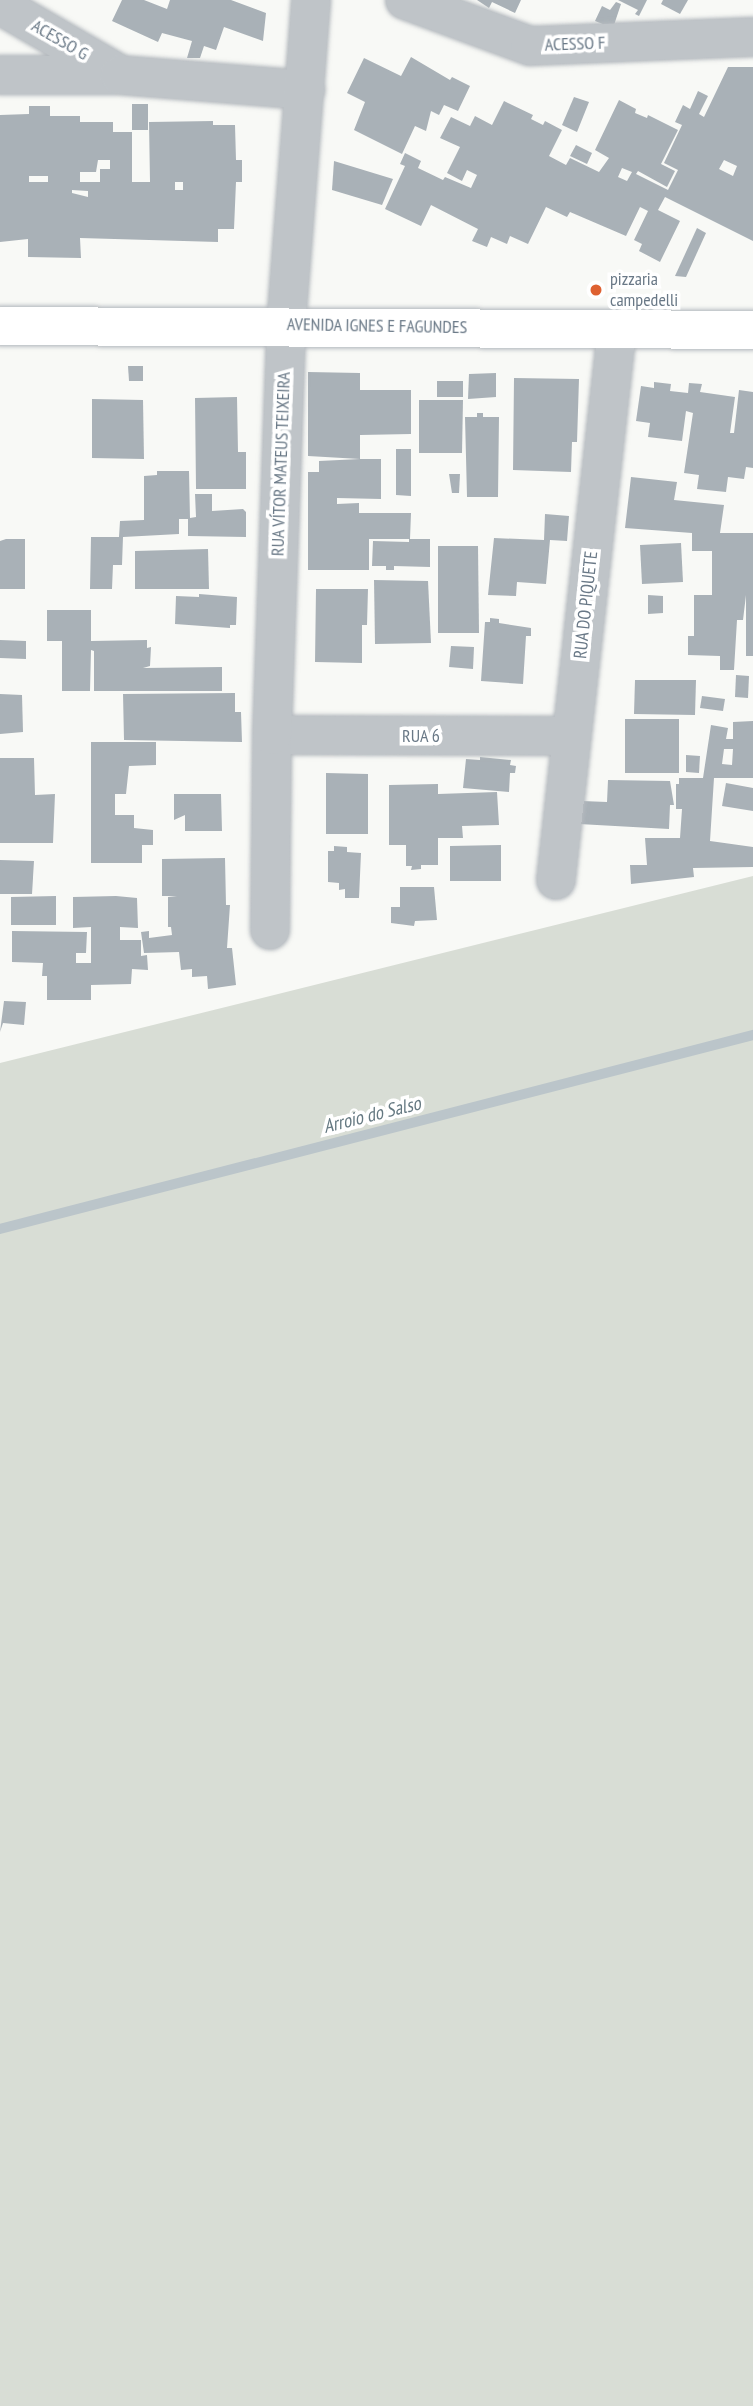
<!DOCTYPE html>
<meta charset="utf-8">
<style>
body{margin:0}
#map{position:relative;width:753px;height:2406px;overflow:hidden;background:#f8f9f6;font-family:"PT Sans Narrow",sans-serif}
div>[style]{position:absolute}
.green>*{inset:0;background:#d8ddd5}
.stream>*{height:10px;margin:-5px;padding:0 5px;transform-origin:5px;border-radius:5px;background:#bbc5ca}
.building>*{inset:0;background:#a9b1b7}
.roads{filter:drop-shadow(0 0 2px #b4b9be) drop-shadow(0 0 2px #b4b9be)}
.street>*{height:38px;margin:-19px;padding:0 19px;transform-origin:19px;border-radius:19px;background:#bfc4c8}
.secondary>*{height:38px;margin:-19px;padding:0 19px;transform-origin:19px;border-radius:19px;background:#fff}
.dots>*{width:19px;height:19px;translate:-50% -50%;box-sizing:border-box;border:4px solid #fff;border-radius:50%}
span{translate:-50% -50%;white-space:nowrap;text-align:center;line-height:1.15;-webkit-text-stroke:7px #fff;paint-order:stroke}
.street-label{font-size:18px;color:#697886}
.poi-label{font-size:18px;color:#697886}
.left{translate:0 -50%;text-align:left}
.water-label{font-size:19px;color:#647881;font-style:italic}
</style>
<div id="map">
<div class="green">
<div style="clip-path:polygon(753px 876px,753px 2406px,0 2406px,0 1063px)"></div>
</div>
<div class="stream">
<div style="left:0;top:1229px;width:778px;rotate:-14.45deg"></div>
</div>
<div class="building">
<div style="clip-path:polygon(122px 0,144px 0,167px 9px,170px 0,231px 0,266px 13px,263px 41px,224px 27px,216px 50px,204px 46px,200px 58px,187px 58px,192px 41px,162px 33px,158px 42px,112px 21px)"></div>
<div style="clip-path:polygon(477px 0,521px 0,515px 13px,492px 2px,489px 8px)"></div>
<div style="clip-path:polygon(618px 0,647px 0,639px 16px,635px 14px,638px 10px)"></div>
<div style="clip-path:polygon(663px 0,688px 0,680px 14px,661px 4px)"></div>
<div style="clip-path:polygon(616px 2px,621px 4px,613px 28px,595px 21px,602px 6px,610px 10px)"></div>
<div style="clip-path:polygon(411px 57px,450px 80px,452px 77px,470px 86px,458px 111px,444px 105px,439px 115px,431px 111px,426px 131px,415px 126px,402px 154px,354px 130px,365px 102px,347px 93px,364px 58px,401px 76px)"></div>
<div style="clip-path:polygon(evenodd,728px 67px,753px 67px,753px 241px,665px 197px,658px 210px,680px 221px,660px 262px,639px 251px,642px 244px,634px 240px,648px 211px,640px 207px,626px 236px,570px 212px,567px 217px,546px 207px,528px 244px,510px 236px,507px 244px,491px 237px,487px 247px,472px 241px,478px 229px,431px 205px,421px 226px,385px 209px,405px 166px,400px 164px,405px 153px,421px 161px,418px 168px,443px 180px,445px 177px,471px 188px,477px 175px,467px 170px,462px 181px,447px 173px,460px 147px,440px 138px,451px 117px,470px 126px,475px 116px,492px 125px,504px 101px,533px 115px,531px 119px,543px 125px,545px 121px,562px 130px,549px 156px,566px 165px,570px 158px,599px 172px,609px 158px,595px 150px,619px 100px,636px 109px,635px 113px,647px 118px,648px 115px,678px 130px,661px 164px,675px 171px,667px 187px,638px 171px,636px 174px,668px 190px,678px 170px,664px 163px,682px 125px,675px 122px,683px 105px,690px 109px,698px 91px,708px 96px,699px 114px,704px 117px,728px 67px,724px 160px,737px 166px,733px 176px,719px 169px,724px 160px,728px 67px,622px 168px,632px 172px,627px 181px,618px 177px,622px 168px)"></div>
<div style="clip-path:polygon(574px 97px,589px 102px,577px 132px,562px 125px)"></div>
<div style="clip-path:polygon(132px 104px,148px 104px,148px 130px,132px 130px)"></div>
<div style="clip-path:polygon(evenodd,29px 106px,50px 106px,50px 116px,80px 116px,80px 122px,113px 122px,113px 132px,132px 132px,132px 182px,150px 182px,149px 122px,213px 121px,213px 125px,235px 125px,236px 160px,242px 160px,242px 182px,236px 182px,234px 229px,218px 229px,218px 242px,80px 238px,81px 258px,28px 257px,28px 239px,0 242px,0 115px,29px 114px,29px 106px,98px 160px,110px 160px,110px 169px,100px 169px,100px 182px,80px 182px,80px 172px,96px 172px,98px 160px,29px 106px,29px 176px,48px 176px,48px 182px,29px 182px,29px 176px,29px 106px,175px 182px,183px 182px,183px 190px,175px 190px,175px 182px,29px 106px,72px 190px,88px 191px,88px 197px,72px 193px,72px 190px)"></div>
<div style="clip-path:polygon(576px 145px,592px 153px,587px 164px,570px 156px)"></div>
<div style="clip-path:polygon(334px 161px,393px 179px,382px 205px,332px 190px)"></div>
<div style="clip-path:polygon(697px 228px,706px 233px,686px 277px,675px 276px)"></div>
<div style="clip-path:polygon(128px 366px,143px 366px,143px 381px,129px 381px)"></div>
<div style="clip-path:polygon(308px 372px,360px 373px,360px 390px,411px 390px,411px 434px,360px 435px,360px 459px,381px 459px,381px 499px,337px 498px,337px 504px,359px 503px,359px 513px,411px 513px,410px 539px,369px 539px,369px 570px,308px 570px,308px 472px,319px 472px,319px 461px,360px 459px,308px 456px)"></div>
<div style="clip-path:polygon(496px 373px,496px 397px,468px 399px,469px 374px)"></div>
<div style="clip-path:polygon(514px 378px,579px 379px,577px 442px,572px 442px,571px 472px,513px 470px)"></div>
<div style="clip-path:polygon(437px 381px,463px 381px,463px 397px,437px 397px)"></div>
<div style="clip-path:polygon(654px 382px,671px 384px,670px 391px,688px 393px,689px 383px,702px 384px,700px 392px,735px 397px,730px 433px,734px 433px,739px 390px,753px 392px,753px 468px,746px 467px,744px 479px,728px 477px,726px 492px,697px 489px,699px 475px,684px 473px,693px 413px,686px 411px,682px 441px,648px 437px,650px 423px,636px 421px,641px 386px,654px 388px)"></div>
<div style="clip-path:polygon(237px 397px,238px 452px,246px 452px,246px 489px,196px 489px,195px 398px)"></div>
<div style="clip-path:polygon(92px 399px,143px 400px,144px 459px,92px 458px)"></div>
<div style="clip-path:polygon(419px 400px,463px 400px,462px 453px,419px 453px)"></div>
<div style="clip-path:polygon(477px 413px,483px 413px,483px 417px,499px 417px,498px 497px,467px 497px,465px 417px,477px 417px)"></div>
<div style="clip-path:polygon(396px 449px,411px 449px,411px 496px,396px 495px)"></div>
<div style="clip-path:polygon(157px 471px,189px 471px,190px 518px,196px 517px,195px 494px,212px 494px,212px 511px,243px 509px,246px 512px,246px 537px,188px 536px,188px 519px,179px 519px,179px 534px,123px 537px,122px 565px,113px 565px,112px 589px,90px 589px,91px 537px,119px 537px,120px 521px,144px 520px,144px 476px,157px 475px)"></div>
<div style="clip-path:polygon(449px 474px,460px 474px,459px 493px,452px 493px)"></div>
<div style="clip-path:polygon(631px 477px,677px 482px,674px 500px,724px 505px,720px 533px,753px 533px,753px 656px,746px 656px,746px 595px,743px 620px,737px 620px,734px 670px,720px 670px,720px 656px,688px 655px,688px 636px,694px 636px,694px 595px,712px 595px,712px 551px,692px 551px,692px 533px,625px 528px)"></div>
<div style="clip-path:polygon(545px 514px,569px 516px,567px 541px,550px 540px,546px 584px,517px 582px,516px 596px,488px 595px,494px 538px,544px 540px)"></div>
<div style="clip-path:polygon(6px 539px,25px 539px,25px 589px,0 589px,0 541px)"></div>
<div style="clip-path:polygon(409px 539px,430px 539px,430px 567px,394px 566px,394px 570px,386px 570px,386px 566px,372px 566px,373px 541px,409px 542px)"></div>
<div style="clip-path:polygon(681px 543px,683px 582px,642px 584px,640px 545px)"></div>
<div style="clip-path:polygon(438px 546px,478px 546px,479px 633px,438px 633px)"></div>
<div style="clip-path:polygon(208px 549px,209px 589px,135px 589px,135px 551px)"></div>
<div style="clip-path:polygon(374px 580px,428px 581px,431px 643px,375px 644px)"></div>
<div style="clip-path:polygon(316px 589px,368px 589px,367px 625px,362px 625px,362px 663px,315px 662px)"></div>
<div style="clip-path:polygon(199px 594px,237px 597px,236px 625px,230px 625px,230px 628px,175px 624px,176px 596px,199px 597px)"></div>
<div style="clip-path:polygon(648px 595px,663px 596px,663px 613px,648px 614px)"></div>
<div style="clip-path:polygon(47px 610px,91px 610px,91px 641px,147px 640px,147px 648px,151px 647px,150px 666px,143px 668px,222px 667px,222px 691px,94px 691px,94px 651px,91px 650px,90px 691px,62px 691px,62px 641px,47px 641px)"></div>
<div style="clip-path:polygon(490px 618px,499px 619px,499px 623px,531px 628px,531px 636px,526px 636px,523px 684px,481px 681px,485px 622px,490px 622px)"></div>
<div style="clip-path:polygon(0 640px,26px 641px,26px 659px,0 658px)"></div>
<div style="clip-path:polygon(451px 646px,474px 647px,473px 669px,449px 667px)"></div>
<div style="clip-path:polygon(736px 675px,749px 676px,748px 698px,735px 697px)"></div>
<div style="clip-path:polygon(635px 680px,696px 680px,695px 715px,634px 714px)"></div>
<div style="clip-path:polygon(235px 693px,235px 712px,241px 712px,242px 742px,124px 740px,123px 694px)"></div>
<div style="clip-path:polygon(0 694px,22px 695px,23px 732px,0 734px)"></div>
<div style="clip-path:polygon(702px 696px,725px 699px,723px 711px,700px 708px)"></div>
<div style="clip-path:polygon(625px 719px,679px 719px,679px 773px,625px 773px)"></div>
<div style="clip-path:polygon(evenodd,753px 721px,753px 778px,714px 778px,710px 841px,753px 847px,753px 867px,693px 868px,694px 877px,631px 884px,630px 865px,647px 865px,645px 838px,680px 838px,682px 809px,676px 809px,676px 784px,679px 784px,679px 778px,703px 778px,711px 725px,728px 728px,726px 739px,733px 739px,733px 722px,753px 721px,724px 749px,733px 749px,732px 765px,722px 764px,724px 749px)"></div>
<div style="clip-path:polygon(91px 742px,156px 742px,156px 765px,129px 766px,126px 794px,115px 794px,115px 815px,134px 815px,134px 828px,153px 830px,153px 845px,142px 845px,142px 863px,91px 863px)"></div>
<div style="clip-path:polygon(686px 755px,700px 756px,699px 773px,686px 772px)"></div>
<div style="clip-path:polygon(480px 757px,511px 760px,510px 765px,516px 766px,515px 773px,510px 773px,509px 792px,463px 788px,466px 759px,480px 760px)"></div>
<div style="clip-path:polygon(0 758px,34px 758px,35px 795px,55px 794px,53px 843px,0 843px)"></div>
<div style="clip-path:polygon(326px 773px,368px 774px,368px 834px,326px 834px)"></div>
<div style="clip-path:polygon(608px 780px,670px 781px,674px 805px,670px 805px,669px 829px,579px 824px,582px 801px,607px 802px)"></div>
<div style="clip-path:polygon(726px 783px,753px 788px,753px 811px,722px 806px)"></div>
<div style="clip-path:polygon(438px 784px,438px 794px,497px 792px,499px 825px,462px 826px,463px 838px,438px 838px,438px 865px,421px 865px,421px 869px,411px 870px,412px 866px,406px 866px,406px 845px,389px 845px,389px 785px)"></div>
<div style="clip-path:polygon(174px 794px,221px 794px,222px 831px,185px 831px,185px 815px,174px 820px)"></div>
<div style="clip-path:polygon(501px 845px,501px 881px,450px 881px,450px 846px)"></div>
<div style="clip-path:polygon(334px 846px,347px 847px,347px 852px,361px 853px,359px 898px,345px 898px,345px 889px,339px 890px,339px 883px,328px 882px,328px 851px,334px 851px)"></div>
<div style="clip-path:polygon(225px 858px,226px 905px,230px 905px,227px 948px,232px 948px,236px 985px,208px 989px,207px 976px,192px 977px,192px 969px,181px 970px,179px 952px,144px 953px,141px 932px,149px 931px,149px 938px,172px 935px,171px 927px,168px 927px,168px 897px,177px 896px,162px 896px,162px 859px)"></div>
<div style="clip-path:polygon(0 860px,34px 861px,32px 894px,0 894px)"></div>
<div style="clip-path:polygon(400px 887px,434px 887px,437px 920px,415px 921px,414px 926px,391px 923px,391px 907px,400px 907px)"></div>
<div style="clip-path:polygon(56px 896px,56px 925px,11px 925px,11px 897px)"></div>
<div style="clip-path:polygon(116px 896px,137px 898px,138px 928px,120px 927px,120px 940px,141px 940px,141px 956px,147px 955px,148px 970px,132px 969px,131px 984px,91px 985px,91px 1000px,47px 1000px,47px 976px,42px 976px,43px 963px,12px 962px,12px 931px,87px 932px,86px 953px,76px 953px,76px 963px,91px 963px,91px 927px,73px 928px,73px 897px)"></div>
<div style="clip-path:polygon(4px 1001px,26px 1002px,24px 1025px,3px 1023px,0 1032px)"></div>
</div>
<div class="roads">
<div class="street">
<div style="left:405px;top:0;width:133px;rotate:20.2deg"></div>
<div style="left:530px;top:46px;width:223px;rotate:-2.3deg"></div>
<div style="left:0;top:5px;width:138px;rotate:30.1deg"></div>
<div style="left:0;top:75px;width:120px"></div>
<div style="left:120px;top:75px;width:186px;rotate:4.6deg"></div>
<div style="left:272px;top:735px;width:299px;rotate:0.2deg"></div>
<div style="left:556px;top:880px;width:554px;rotate:-83.68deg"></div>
<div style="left:270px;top:930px;width:195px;rotate:-89.4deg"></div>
<div style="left:272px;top:735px;width:409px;rotate:-88deg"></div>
<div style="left:286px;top:326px;width:327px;rotate:-85.6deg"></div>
</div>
<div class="secondary">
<div style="left:0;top:326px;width:753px;rotate:0.3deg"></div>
</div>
</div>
<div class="dots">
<div style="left:596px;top:290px;background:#de6131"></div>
</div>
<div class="street-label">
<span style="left:60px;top:40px;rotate:30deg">ACESSO G</span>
<span style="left:575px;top:44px;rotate:-2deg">ACESSO F</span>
<span style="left:377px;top:326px;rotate:1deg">AVENIDA IGNES E FAGUNDES</span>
<span style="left:281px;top:464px;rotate:-88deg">RUA VÍTOR MATEUS TEIXEIRA</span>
<span style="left:586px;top:605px;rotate:-84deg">RUA DO PIQUETE</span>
<span style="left:421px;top:736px">RUA 6</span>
</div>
<div class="poi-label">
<span class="left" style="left:610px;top:290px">pizzaria<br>campedelli</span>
</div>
<div class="water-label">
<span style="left:372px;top:1115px;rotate:-14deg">Arroio do Salso</span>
</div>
</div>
